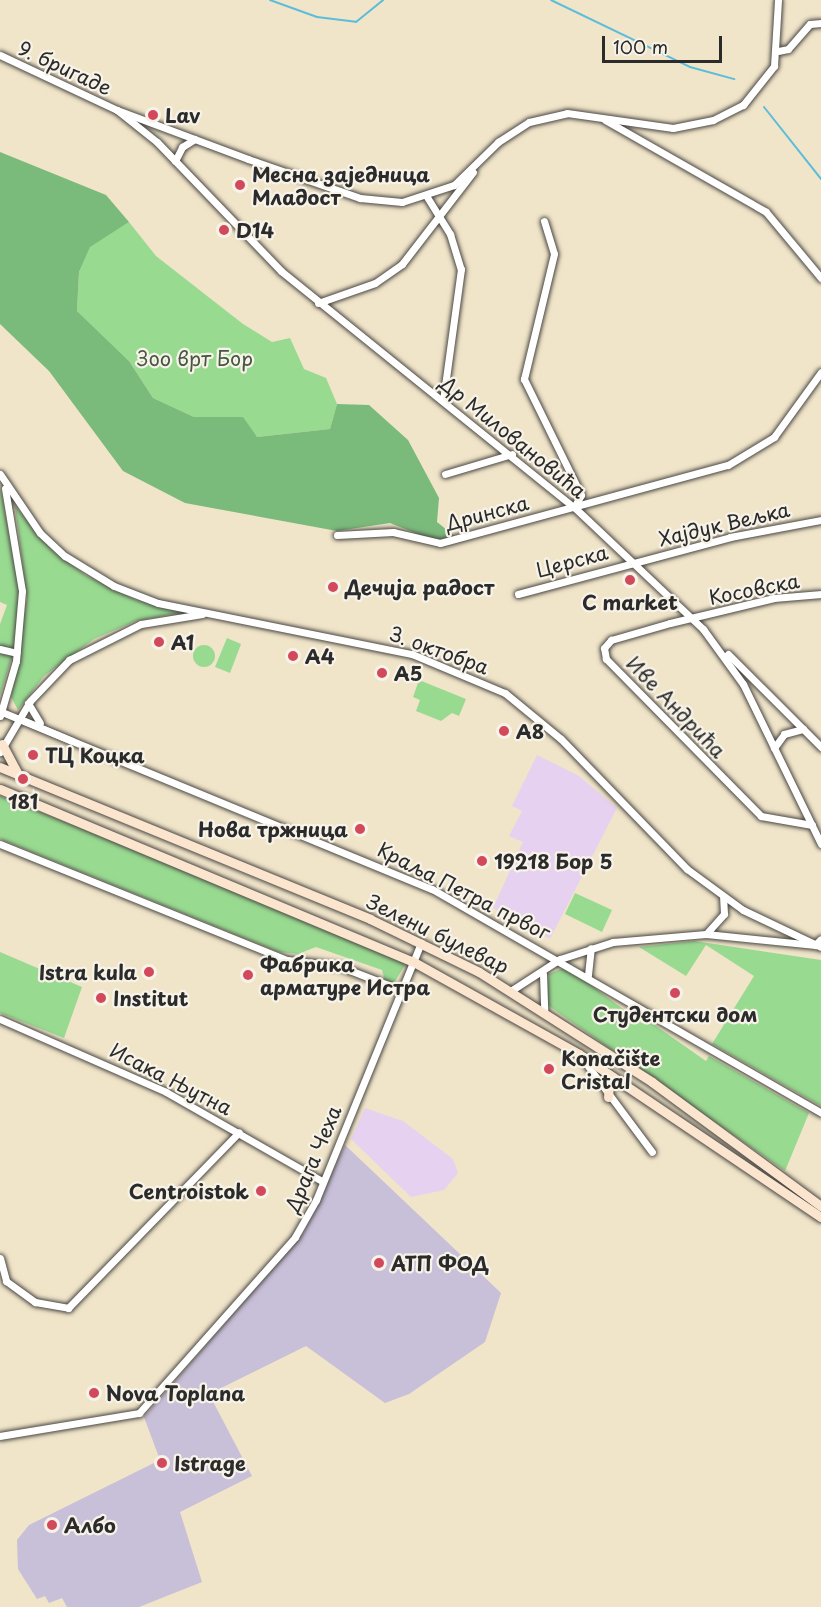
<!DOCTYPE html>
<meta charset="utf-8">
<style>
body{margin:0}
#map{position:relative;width:821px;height:1607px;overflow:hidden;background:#f0e4c9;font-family:"Playpen Sans",sans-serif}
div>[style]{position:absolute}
.built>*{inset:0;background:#e6d2f0}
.industrial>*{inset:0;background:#c8bfd8}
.green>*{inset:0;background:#99da91}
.round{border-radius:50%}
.forest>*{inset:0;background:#7aba7b}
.stream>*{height:2px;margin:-1px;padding:0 1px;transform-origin:1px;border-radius:1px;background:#5bbdda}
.roads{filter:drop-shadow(0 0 2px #494743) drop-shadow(0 0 2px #494743)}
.street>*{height:7px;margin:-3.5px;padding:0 3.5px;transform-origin:3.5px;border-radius:3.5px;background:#fff}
.secondary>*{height:9px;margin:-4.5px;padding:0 4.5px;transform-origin:4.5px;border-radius:4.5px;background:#fce5cf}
.dots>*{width:16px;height:16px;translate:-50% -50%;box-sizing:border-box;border:3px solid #f7f3e8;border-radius:50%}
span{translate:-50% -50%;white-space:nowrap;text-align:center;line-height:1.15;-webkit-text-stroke:4.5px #f7f3e8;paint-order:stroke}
.street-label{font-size:20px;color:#2b2b2b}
.poi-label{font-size:20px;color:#2b2b2b;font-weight:700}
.left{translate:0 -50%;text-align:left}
.right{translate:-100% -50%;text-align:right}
.park-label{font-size:20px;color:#465744}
.scale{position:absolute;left:602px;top:36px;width:120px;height:27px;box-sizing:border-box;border:3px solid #2b2b2b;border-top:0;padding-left:8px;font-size:18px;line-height:21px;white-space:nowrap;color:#2b2b2b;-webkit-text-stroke:4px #f7f3e8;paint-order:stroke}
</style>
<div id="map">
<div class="built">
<div style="clip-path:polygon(537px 755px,579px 776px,617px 808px,550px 939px,493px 908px,523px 842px,509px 836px,522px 811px,512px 806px)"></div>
<div style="clip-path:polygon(365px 1108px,403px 1121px,453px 1159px,458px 1173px,444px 1190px,411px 1197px,351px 1139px)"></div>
</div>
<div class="industrial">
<div style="clip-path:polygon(345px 1145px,501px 1293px,485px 1342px,409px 1394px,385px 1403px,306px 1346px,209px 1394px,252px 1476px,180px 1512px,202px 1582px,139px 1607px,67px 1607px,62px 1598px,49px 1603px,45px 1596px,37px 1599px,18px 1569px,17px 1540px,29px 1525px,160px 1460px,144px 1417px,304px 1232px)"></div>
</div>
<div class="green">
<div style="clip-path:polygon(129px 222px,156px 256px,243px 324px,272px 342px,290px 338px,304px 369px,326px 378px,337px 404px,330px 429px,257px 437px,228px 420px,194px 417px,153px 398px,129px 361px,77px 311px,79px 272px,90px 246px)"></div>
<div style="clip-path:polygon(0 485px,19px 591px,14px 650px,0 696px,0 624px,7px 605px,0 602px)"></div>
<div style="clip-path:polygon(15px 506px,51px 549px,85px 575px,136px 600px,184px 612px,136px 621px,94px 639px,44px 676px,18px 710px,11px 697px,27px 598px)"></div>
<div style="clip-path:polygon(227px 638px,241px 644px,230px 673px,215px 667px)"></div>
<div class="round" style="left:193px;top:645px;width:22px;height:22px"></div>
<div style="clip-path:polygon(419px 680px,466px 699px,459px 716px,452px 713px,441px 721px,416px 711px,420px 700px,413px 697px)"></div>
<div style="clip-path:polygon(0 796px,391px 953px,405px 965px,394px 983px,385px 981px,382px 970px,316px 947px,298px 954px,279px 952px,0 839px)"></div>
<div style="clip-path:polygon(575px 893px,612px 910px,602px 932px,565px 914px)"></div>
<div style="clip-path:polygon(694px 941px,821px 960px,821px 1106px,712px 1044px,754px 976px,706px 945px,686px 976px,639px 947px)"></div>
<div style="clip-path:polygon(0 952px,82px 987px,64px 1038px,0 1013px)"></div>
<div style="clip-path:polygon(566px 967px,642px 1023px,646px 1019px,706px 1061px,709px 1056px,809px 1113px,785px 1171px,546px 1004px,549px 974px)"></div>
</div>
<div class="forest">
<div style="clip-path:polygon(0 152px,106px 195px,129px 222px,90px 247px,79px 272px,77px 311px,129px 361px,153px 398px,194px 417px,243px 417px,257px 437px,330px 429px,337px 404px,369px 405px,408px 440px,439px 498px,437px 522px,457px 538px,433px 540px,390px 523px,337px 531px,185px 503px,123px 471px,49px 371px,0 324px)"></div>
</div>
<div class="stream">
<div style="left:270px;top:0;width:50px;rotate:19.9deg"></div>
<div style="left:317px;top:17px;width:39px;rotate:7deg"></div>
<div style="left:356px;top:22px;width:35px;rotate:-39deg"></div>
<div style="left:551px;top:0;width:154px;rotate:25.7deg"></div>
<div style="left:690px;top:67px;width:46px;rotate:15.3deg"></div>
<div style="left:764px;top:107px;width:92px;rotate:51.6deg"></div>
</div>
<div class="roads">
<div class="street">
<div style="left:778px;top:51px;width:10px;rotate:-11deg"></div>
<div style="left:788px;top:49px;width:33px;rotate:-49deg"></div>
<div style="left:810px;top:24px;width:11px;rotate:-5deg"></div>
<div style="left:0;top:55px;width:129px;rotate:25.2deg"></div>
<div style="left:117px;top:110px;width:140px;rotate:20.5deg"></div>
<div style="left:248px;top:159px;width:119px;rotate:19.2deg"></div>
<div style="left:360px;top:198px;width:42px;rotate:5.4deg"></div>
<div style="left:402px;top:202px;width:55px;rotate:-18.1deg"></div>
<div style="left:454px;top:185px;width:62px;rotate:-44.3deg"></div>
<div style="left:498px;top:142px;width:37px;rotate:-33deg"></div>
<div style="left:529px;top:122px;width:39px;rotate:-13deg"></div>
<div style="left:567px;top:113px;width:107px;rotate:8.1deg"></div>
<div style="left:673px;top:128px;width:41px;rotate:-11.3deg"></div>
<div style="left:713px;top:120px;width:34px;rotate:-27deg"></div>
<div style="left:743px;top:105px;width:50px;rotate:-51.5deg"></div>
<div style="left:774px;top:66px;width:66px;rotate:-86.5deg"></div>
<div style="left:117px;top:110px;width:51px;rotate:38.7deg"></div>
<div style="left:157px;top:142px;width:179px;rotate:46.1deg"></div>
<div style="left:281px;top:271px;width:376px;rotate:38.9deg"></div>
<div style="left:574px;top:507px;width:178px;rotate:43.4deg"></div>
<div style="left:703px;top:629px;width:68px;rotate:54deg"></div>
<div style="left:743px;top:684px;width:178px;rotate:64deg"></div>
<div style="left:605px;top:120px;width:185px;rotate:29.7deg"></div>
<div style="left:766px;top:212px;width:86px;rotate:50.2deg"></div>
<div style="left:175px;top:161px;width:16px;rotate:-63deg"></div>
<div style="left:182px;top:147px;width:15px;rotate:-32deg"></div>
<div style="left:427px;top:197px;width:44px;rotate:58.1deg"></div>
<div style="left:450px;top:234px;width:37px;rotate:73deg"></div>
<div style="left:461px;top:269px;width:133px;rotate:97.8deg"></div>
<div style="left:544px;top:221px;width:34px;rotate:73deg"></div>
<div style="left:554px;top:254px;width:129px;rotate:103.5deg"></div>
<div style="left:524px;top:379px;width:129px;rotate:63.8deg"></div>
<div style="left:581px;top:495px;width:14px;rotate:120deg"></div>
<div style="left:318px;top:303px;width:60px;rotate:-19.3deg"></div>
<div style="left:375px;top:283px;width:33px;rotate:-35deg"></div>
<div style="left:402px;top:264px;width:116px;rotate:-52.3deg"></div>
<div style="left:0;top:474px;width:71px;rotate:55.9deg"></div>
<div style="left:40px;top:533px;width:34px;rotate:43deg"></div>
<div style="left:65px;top:556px;width:57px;rotate:31.5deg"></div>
<div style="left:114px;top:586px;width:47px;rotate:21.1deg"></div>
<div style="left:158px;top:603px;width:259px;rotate:11.4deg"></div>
<div style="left:412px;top:654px;width:101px;rotate:22.8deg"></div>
<div style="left:505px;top:693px;width:72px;rotate:39.4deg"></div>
<div style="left:561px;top:739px;width:181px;rotate:45.9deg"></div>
<div style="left:687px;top:869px;width:69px;rotate:36.2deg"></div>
<div style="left:743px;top:910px;width:86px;rotate:25.4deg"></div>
<div style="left:445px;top:474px;width:70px;rotate:-16.6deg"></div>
<div style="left:337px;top:535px;width:56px;rotate:-3.1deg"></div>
<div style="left:393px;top:532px;width:48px;rotate:13.2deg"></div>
<div style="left:440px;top:543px;width:298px;rotate:-15.2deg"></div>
<div style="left:728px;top:465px;width:54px;rotate:-31.3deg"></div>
<div style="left:774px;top:437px;width:80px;rotate:-54.1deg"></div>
<div style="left:518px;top:594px;width:220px;rotate:-15deg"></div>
<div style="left:730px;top:537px;width:93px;rotate:-10.6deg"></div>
<div style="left:0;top:649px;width:17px;rotate:13deg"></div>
<div style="left:728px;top:654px;width:132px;rotate:45deg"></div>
<div style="left:28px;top:703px;width:23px;rotate:59deg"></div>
<div style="left:2px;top:712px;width:465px;rotate:22.4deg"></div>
<div style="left:432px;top:889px;width:449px;rotate:29.9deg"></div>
<div style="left:0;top:716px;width:57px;rotate:-73.8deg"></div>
<div style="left:16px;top:661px;width:70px;rotate:-85.1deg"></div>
<div style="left:22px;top:591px;width:104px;rotate:-99.4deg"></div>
<div style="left:20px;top:719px;width:56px;rotate:22.9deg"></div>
<div style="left:774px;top:748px;width:17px;rotate:-54deg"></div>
<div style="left:784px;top:734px;width:20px;rotate:-15deg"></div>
<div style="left:0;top:752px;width:59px;rotate:-59.5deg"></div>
<div style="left:30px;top:701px;width:57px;rotate:-46.4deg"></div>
<div style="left:69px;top:660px;width:80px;rotate:-26.6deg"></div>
<div style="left:141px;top:624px;width:62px;rotate:-9.3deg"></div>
<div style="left:812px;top:825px;width:52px;rotate:-170deg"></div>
<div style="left:761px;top:816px;width:221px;rotate:-134.6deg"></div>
<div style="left:606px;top:659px;width:11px;rotate:-100deg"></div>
<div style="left:604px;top:648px;width:11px;rotate:-49deg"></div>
<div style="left:611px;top:640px;width:61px;rotate:-16.1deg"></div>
<div style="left:670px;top:623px;width:107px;rotate:-13.5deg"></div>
<div style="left:774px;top:598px;width:47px;rotate:-4.9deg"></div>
<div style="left:0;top:844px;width:310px;rotate:22deg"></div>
<div style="left:287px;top:960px;width:52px;rotate:6.6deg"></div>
<div style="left:339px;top:966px;width:66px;rotate:21.2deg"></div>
<div style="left:706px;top:934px;width:27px;rotate:-48deg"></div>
<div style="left:724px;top:914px;width:17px;rotate:-93deg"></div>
<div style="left:543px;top:974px;width:36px;rotate:88deg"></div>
<div style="left:588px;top:975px;width:27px;rotate:-84deg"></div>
<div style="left:512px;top:990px;width:57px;rotate:-32.9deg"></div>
<div style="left:560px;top:959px;width:56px;rotate:-17.8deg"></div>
<div style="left:613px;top:942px;width:93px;rotate:-4.9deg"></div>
<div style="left:706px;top:934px;width:110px;rotate:5.8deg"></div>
<div style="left:815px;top:945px;width:8px;rotate:-45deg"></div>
<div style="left:0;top:1019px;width:181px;rotate:23.7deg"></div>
<div style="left:166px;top:1092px;width:180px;rotate:29.7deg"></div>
<div style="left:582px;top:1058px;width:117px;rotate:53.3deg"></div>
<div style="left:0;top:1258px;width:24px;rotate:75deg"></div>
<div style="left:6px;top:1281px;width:36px;rotate:36deg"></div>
<div style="left:35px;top:1302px;width:34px;rotate:10deg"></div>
<div style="left:68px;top:1308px;width:245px;rotate:-45.8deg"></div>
<div style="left:0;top:1436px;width:141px;rotate:-9.4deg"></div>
<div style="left:139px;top:1413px;width:235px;rotate:-48.4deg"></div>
<div style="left:295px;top:1237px;width:43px;rotate:-60.4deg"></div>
<div style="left:316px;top:1200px;width:278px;rotate:-67.8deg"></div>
</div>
<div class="secondary">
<div style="left:2px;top:744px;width:34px;rotate:62deg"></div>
<div style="left:0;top:767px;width:400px;rotate:22.3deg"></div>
<div style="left:370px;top:919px;width:121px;rotate:25.9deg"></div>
<div style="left:479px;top:972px;width:205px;rotate:32.4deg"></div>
<div style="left:652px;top:1082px;width:210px;rotate:36.3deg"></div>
<div style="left:0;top:789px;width:446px;rotate:22.7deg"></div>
<div style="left:412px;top:961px;width:191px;rotate:29.1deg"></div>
<div style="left:579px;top:1054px;width:292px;rotate:34deg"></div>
<div style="left:608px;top:1097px;width:12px;rotate:-85deg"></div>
<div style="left:609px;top:1085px;width:12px;rotate:-20deg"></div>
</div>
</div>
<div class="dots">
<div style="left:153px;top:115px;background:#d1495b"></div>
<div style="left:240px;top:185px;background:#d1495b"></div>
<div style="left:224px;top:230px;background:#d1495b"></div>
<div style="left:630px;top:580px;background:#d1495b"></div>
<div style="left:333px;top:587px;background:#d1495b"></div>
<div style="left:159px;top:642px;background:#d1495b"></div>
<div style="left:293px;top:656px;background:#d1495b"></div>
<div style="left:382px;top:673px;background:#d1495b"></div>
<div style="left:504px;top:731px;background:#d1495b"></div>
<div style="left:33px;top:755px;background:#d1495b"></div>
<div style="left:23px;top:779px;background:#d1495b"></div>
<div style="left:360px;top:829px;background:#d1495b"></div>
<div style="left:482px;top:861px;background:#d1495b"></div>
<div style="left:149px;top:972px;background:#d1495b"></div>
<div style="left:248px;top:975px;background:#d1495b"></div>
<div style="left:675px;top:993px;background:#d1495b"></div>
<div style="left:101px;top:998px;background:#d1495b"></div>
<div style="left:549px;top:1069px;background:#d1495b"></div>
<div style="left:261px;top:1191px;background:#d1495b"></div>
<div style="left:379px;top:1263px;background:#d1495b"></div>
<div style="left:94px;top:1393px;background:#d1495b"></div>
<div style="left:162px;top:1463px;background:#d1495b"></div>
<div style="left:52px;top:1525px;background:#d1495b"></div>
</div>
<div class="street-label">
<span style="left:65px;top:68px;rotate:25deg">9. бригаде</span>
<span style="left:513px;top:437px;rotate:39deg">Др Миловановића</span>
<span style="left:487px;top:513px;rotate:-15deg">Дринска</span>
<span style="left:724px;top:524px;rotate:-13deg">Хајдук Вељка</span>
<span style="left:572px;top:561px;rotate:-15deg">Церска</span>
<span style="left:754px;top:589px;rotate:-11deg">Косовска</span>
<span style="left:439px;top:650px;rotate:20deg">3. октобра</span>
<span style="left:676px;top:707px;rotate:46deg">Иве Андрића</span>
<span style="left:464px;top:891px;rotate:27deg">Краља Петра првог</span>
<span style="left:438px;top:934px;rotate:26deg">Зелени булевар</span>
<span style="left:171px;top:1079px;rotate:27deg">Исака Њутна</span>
<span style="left:313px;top:1159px;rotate:-67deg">Драга Чеха</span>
</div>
<div class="poi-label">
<span class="left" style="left:165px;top:115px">Lav</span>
<span class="left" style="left:252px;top:186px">Месна заједница<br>Младост</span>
<span class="left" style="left:236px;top:230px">D14</span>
<span class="left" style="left:345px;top:587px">Дечија радост</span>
<span style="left:630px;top:602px">C market</span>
<span class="left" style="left:171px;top:642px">A1</span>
<span class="left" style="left:305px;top:656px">A4</span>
<span class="left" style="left:394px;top:673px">A5</span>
<span class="left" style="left:516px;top:731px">A8</span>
<span class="left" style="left:45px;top:755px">ТЦ Коцка</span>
<span style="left:23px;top:801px">181</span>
<span class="right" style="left:348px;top:829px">Нова тржница</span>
<span class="left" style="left:494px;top:861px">19218 Бор 5</span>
<span class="left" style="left:260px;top:976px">Фабрика<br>арматуре Истра</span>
<span class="right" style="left:137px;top:972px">Istra kula</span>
<span class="left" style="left:113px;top:998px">Institut</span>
<span style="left:675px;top:1014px">Студентски дом</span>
<span class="left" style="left:561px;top:1070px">Konačište<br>Cristal</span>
<span class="right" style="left:249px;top:1191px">Centroistok</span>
<span class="left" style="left:391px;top:1263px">АТП ФОД</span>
<span class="left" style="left:106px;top:1393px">Nova Toplana</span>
<span class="left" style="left:174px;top:1463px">Istrage</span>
<span class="left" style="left:64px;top:1525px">Албо</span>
</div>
<div class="park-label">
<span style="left:195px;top:358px">Зоо врт Бор</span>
</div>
<div class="scale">100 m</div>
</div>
